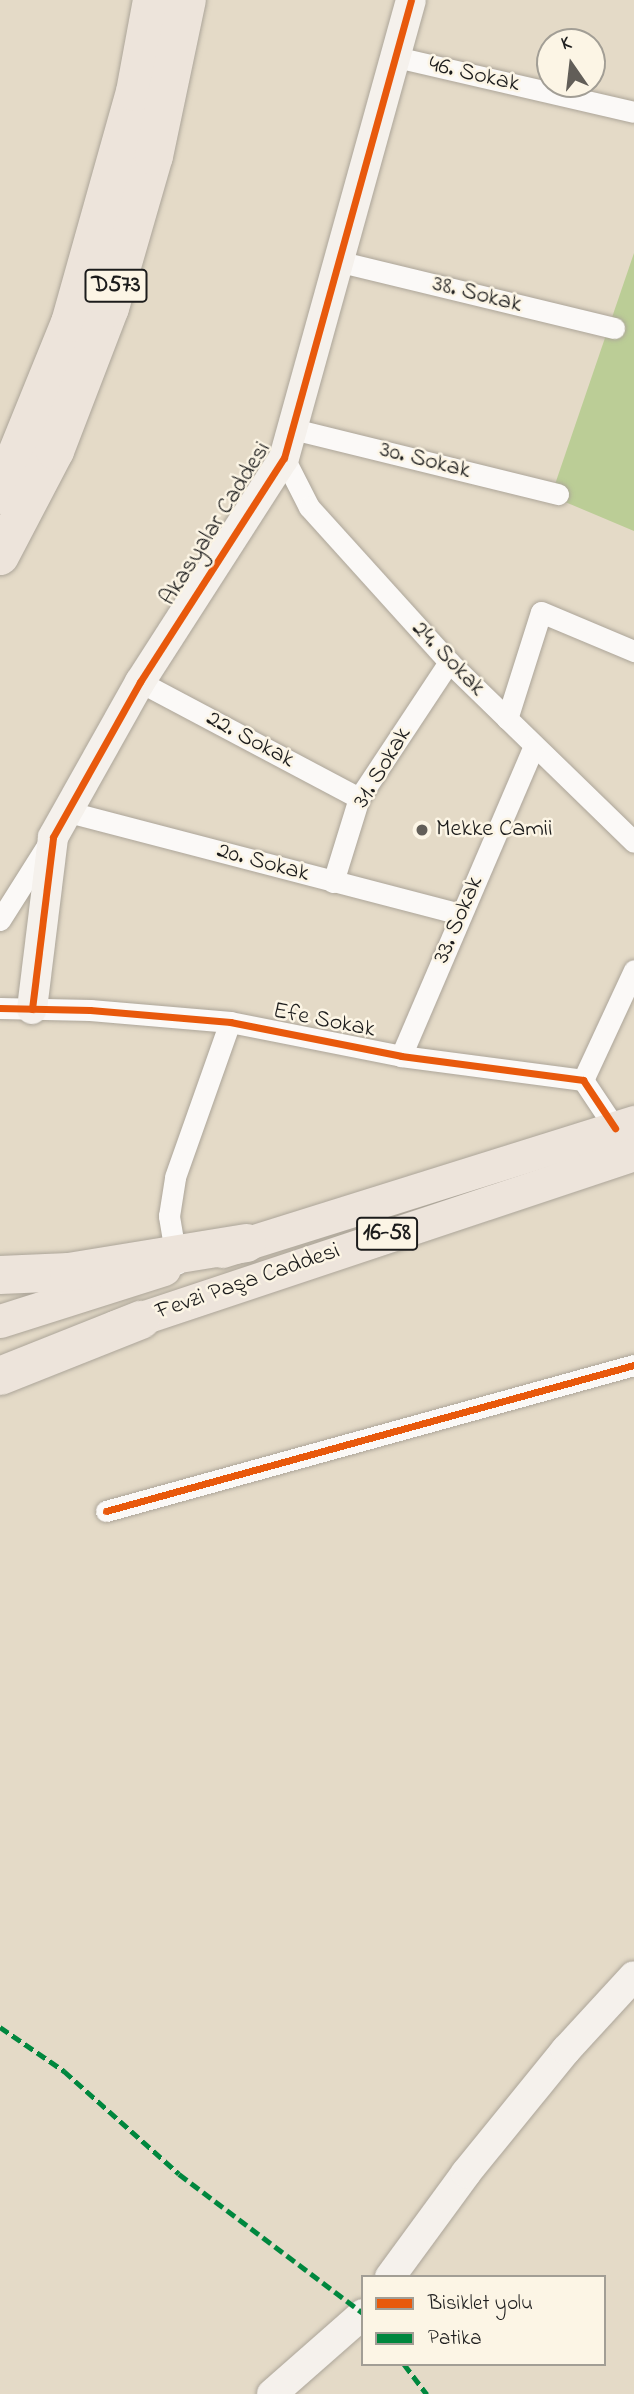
<!DOCTYPE html>
<meta charset="utf-8">
<style>
body{margin:0}
#map{position:relative;width:634px;height:2394px;overflow:hidden;background:#e4dac7;font-family:"Indie Flower",sans-serif}
div>[style]{position:absolute}
.green>*{inset:0;background:#bbcd96}
.roads{filter:drop-shadow(0 0 2px #aca599) drop-shadow(0 0 2px #aca599)}
.street>*{height:21px;margin:-10.5px;padding:0 10.5px;transform-origin:10.5px;border-radius:10.5px;background:#fbf9f7}
.secondary>*{height:30px;margin:-15px;padding:0 15px;transform-origin:15px;border-radius:15px;background:#f5f1ec}
.primary>*{height:33px;margin:-16.5px;padding:0 16.5px;transform-origin:16.5px;border-radius:16.5px;background:#ede4db}
.highway>*{height:38px;margin:-19px;padding:0 19px;transform-origin:19px;border-radius:19px;background:#ede4db}
.quiet>*{height:5px;margin-top:-2.5px;transform-origin:0;background:repeating-linear-gradient(90deg,#00873e 0 10px,transparent 0 15px)}
.cycleway>*{height:7px;margin:-3.5px;padding:0 3.5px;transform-origin:3.5px;border-radius:3.5px;background:#e8590c}
.dots>*{width:19px;height:19px;translate:-50% -50%;box-sizing:border-box;border:4px solid #fcf5e5;border-radius:50%}
span{translate:-50% -50%;white-space:nowrap;text-align:center;line-height:1.15;-webkit-text-stroke:5px #fcf5e5;paint-order:stroke}
.shield-label span{padding:2px 5px;background:#fcf5e5;border:2px solid;border-radius:5px;-webkit-text-stroke-width:0}
.shield-label{font-size:23px;color:#1c1c1c;font-weight:700}
.street-label{font-size:24px;color:#1c1c1c}
.poi-label{font-size:24px;color:#1c1c1c}
.left{translate:0 -50%;text-align:left}
.legend{position:absolute;left:361px;top:2275px;width:245px;height:91px;box-sizing:border-box;background:#fcf5e5;border:2px solid #a29e95;margin:0;padding:9px 12px;list-style:none;font-size:21px;color:#1c1c1c}
.legend li{display:flex;align-items:center;gap:14px;height:35px}
.legend b{width:35px;border:2px solid #a29e95}
.north{position:absolute;left:536px;top:28px;width:70px;height:70px;box-sizing:border-box;background:#fcf5e5;border:2px solid #a29e95;border-radius:50%;rotate:346deg;font-size:19px;font-weight:700;line-height:28px;text-align:center;color:#1c1c1c}
.north::after{content:'';display:block;margin:auto;width:24px;height:32px;background:#625e58;clip-path:polygon(50% 0,100% 100%,50% 72%,0 100%)}
</style>
<div id="map">
<div class="green">
<div style="clip-path:polygon(634px 253px,634px 531px,551px 496px)"></div>
</div>
<div class="roads">
<div class="street">
<div style="left:396px;top:57px;width:244px;rotate:13deg"></div>
<div style="left:341px;top:262px;width:281px;rotate:13.6deg"></div>
<div style="left:293px;top:429px;width:273px;rotate:13.8deg"></div>
<div style="left:284px;top:458px;width:55px;rotate:63deg"></div>
<div style="left:309px;top:507px;width:209px;rotate:47.9deg"></div>
<div style="left:449px;top:662px;width:258px;rotate:44.2deg"></div>
<div style="left:140px;top:682px;width:248px;rotate:27.9deg"></div>
<div style="left:507px;top:719px;width:112px;rotate:-72.4deg"></div>
<div style="left:541px;top:612px;width:101px;rotate:22.8deg"></div>
<div style="left:65px;top:811px;width:409px;rotate:14.6deg"></div>
<div style="left:333px;top:882px;width:88px;rotate:-72.8deg"></div>
<div style="left:359px;top:798px;width:163px;rotate:-56.5deg"></div>
<div style="left:0;top:920px;width:93px;rotate:-57.7deg"></div>
<div style="left:0;top:1008px;width:90px;rotate:1.3deg"></div>
<div style="left:90px;top:1010px;width:141px;rotate:4.9deg"></div>
<div style="left:230px;top:1022px;width:174px;rotate:11.2deg"></div>
<div style="left:401px;top:1056px;width:184px;rotate:7.5deg"></div>
<div style="left:583px;top:1080px;width:58px;rotate:56.3deg"></div>
<div style="left:401px;top:1056px;width:337px;rotate:-66.8deg"></div>
<div style="left:583px;top:1080px;width:121px;rotate:-65.1deg"></div>
<div style="left:177px;top:1264px;width:49px;rotate:-99.5deg"></div>
<div style="left:169px;top:1216px;width:39px;rotate:-81deg"></div>
<div style="left:175px;top:1177px;width:164px;rotate:-70.5deg"></div>
<div style="left:106px;top:1511px;width:548px;rotate:-15.46deg"></div>
</div>
<div class="secondary">
<div style="left:32px;top:1009px;width:173px;rotate:-83deg"></div>
<div style="left:53px;top:837px;width:178px;rotate:-60.7deg"></div>
<div style="left:140px;top:682px;width:266px;rotate:-57.3deg"></div>
<div style="left:284px;top:458px;width:475px;rotate:-74.5deg"></div>
<div style="left:390px;top:2277px;width:129px;rotate:-53.8deg"></div>
<div style="left:466px;top:2173px;width:159px;rotate:-50.9deg"></div>
<div style="left:566px;top:2050px;width:100px;rotate:-47.4deg"></div>
<div style="left:272px;top:2394px;width:121px;rotate:-41.3deg"></div>
</div>
<div class="primary">
<div style="left:222px;top:1251px;width:432px;rotate:-17.4deg"></div>
<div style="left:0;top:1321px;width:172px;rotate:-17.6deg"></div>
<div style="left:115px;top:1327px;width:547px;rotate:-18.43deg"></div>
</div>
<div class="highway">
<div style="left:0;top:495px;width:186px;rotate:-67.9deg"></div>
<div style="left:70px;top:323px;width:240px;rotate:-74.3deg"></div>
<div style="left:135px;top:92px;width:94px;rotate:-79.5deg"></div>
<div style="left:0;top:556px;width:119px;rotate:-62.4deg"></div>
<div style="left:55px;top:451px;width:153px;rotate:-69deg"></div>
<div style="left:110px;top:308px;width:158px;rotate:-73.9deg"></div>
<div style="left:154px;top:156px;width:159px;rotate:-78.1deg"></div>
<div style="left:0;top:1275px;width:69px;rotate:-2.5deg"></div>
<div style="left:69px;top:1272px;width:180px;rotate:-9.3deg"></div>
<div style="left:0;top:1376px;width:152px;rotate:-21.7deg"></div>
</div>
</div>
<div class="quiet">
<div style="left:0;top:2027px;width:78px;rotate:34.5deg"></div>
<div style="left:64px;top:2071px;width:154px;rotate:41.8deg"></div>
<div style="left:179px;top:2174px;width:231px;rotate:37.1deg"></div>
<div style="left:404px;top:2364px;width:38px;rotate:53deg"></div>
</div>
<div class="cycleway">
<div style="left:0;top:1008px;width:90px;rotate:1.3deg"></div>
<div style="left:90px;top:1010px;width:141px;rotate:4.9deg"></div>
<div style="left:230px;top:1022px;width:174px;rotate:11.2deg"></div>
<div style="left:401px;top:1056px;width:184px;rotate:7.5deg"></div>
<div style="left:583px;top:1080px;width:58px;rotate:56.3deg"></div>
<div style="left:32px;top:1009px;width:173px;rotate:-83deg"></div>
<div style="left:53px;top:837px;width:178px;rotate:-60.7deg"></div>
<div style="left:140px;top:682px;width:266px;rotate:-57.3deg"></div>
<div style="left:284px;top:458px;width:475px;rotate:-74.5deg"></div>
<div style="left:106px;top:1511px;width:548px;rotate:-15.46deg"></div>
</div>
<div class="dots">
<div style="left:422px;top:830px;background:#625e58"></div>
</div>
<div class="shield-label">
<span style="left:116px;top:286px">D573</span>
<span style="left:387px;top:1234px">16-58</span>
</div>
<div class="street-label">
<span style="left:474px;top:75px;rotate:13deg">46. Sokak</span>
<span style="left:477px;top:295px;rotate:14deg">38. Sokak</span>
<span style="left:425px;top:461px;rotate:14deg">30. Sokak</span>
<span style="left:216px;top:524px;rotate:-58deg">Akasyalar Caddesi</span>
<span style="left:448px;top:659px;rotate:46deg">24. Sokak</span>
<span style="left:250px;top:740px;rotate:28deg">22. Sokak</span>
<span style="left:383px;top:768px;rotate:-59deg">31. Sokak</span>
<span style="left:263px;top:863px;rotate:15deg">20. Sokak</span>
<span style="left:459px;top:920px;rotate:-67deg">33. Sokak</span>
<span style="left:324px;top:1021px;rotate:11deg">Efe Sokak</span>
<span style="left:248px;top:1282px;rotate:-19deg">Fevzi Paşa Caddesi</span>
</div>
<div class="poi-label">
<span class="left" style="left:436px;top:830px">Mekke Camii</span>
</div>
<ul class="legend">
<li><b style="height:9px;background:#e8590c"></b>Bisiklet yolu</li>
<li><b style="height:9px;background:#00873e"></b>Patika</li>
</ul>
<div class="north">K</div>
</div>
